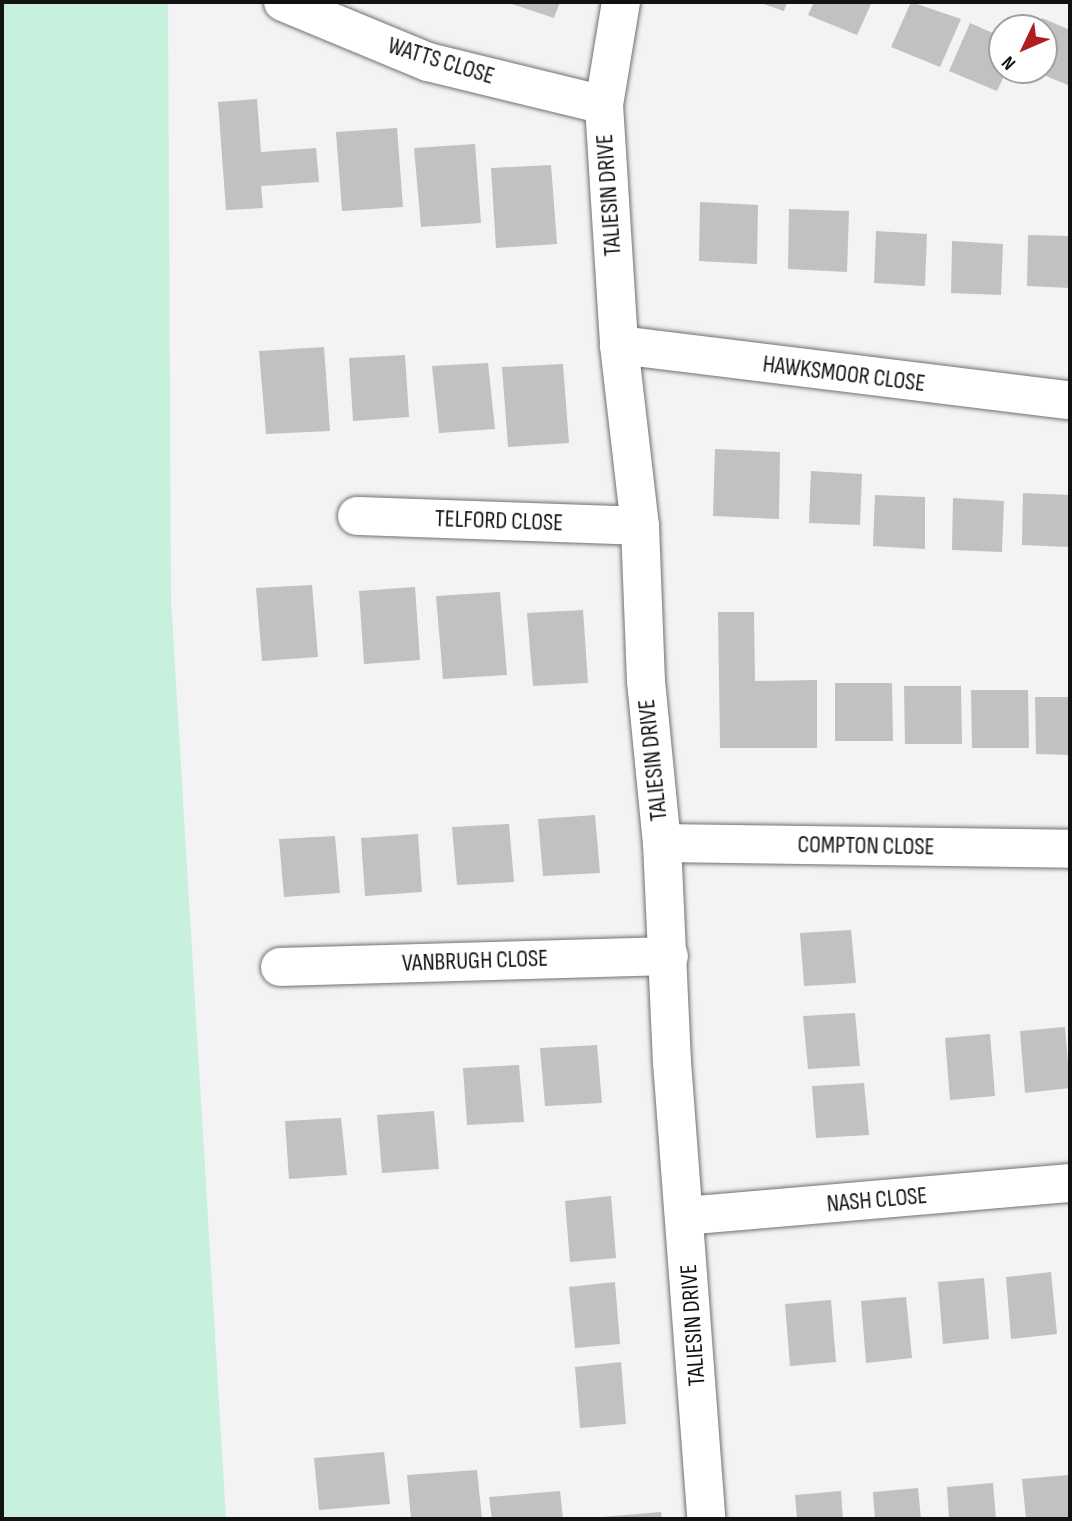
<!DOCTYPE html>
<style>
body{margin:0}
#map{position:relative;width:1072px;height:1521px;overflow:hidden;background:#f3f3f5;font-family:"Sofia Sans Condensed",sans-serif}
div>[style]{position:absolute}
.green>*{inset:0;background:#c7f1dc}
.building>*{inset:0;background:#c2c1c0}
.roads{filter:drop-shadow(0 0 2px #717172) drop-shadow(0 0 2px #717172)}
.street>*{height:38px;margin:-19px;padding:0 19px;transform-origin:19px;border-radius:19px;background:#fff}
span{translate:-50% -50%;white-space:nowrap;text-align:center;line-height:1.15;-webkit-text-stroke:5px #fff;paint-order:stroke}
.street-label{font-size:24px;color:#121213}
.frame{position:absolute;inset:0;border:4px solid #121213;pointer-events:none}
.north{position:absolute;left:988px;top:14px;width:70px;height:70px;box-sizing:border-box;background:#fff;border:2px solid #a0a0a1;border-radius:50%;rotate:226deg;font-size:19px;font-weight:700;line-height:28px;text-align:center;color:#121213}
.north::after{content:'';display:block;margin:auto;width:24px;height:32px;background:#af1e1e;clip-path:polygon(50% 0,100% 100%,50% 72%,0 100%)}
</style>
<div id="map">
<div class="green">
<div style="clip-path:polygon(2px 2px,168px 2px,171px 599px,226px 1519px,2px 1519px)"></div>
</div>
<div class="building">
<div style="clip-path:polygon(506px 2px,560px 2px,554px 18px)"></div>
<div style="clip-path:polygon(758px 2px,787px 2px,784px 11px)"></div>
<div style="clip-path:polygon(814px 2px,872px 2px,857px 35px,808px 15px)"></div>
<div style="clip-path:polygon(911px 2px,961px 19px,940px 67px,891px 47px)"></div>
<div style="clip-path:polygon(1042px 18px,1070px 30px,1070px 86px,1032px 70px,1044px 70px,1044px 28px,1037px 28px)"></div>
<div style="clip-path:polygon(970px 23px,1002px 37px,1002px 70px,1007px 70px,997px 91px,949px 71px)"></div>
<div style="clip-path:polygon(257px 99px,261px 152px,316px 148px,319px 182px,261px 186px,263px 208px,226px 210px,218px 102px)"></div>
<div style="clip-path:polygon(397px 128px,403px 207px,342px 211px,336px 132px)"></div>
<div style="clip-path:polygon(475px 144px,481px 223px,421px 227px,414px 148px)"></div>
<div style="clip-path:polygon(551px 165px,557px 244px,496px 248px,491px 168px)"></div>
<div style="clip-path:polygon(700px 202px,758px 205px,757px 264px,699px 261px)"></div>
<div style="clip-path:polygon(789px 209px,849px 211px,847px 272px,788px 269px)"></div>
<div style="clip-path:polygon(876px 231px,927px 234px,925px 286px,874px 283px)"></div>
<div style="clip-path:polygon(1028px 235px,1070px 236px,1070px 288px,1027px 286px)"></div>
<div style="clip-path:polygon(952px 241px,1003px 244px,1001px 295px,951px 293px)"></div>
<div style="clip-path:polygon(324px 347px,330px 431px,266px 434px,259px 351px)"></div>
<div style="clip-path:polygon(405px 355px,409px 417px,353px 421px,349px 358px)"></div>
<div style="clip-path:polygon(488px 363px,495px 429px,439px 433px,432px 366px)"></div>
<div style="clip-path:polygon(563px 364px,569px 443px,508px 447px,502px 367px)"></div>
<div style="clip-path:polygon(715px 449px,780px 452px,779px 519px,713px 516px)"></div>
<div style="clip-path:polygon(811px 471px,862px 474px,860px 525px,809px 523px)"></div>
<div style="clip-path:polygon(1023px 493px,1070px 495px,1070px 547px,1022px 545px)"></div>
<div style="clip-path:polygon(875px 495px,925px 497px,925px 549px,873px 546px)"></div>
<div style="clip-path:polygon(953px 498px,1004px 501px,1002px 552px,952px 550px)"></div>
<div style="clip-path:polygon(312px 585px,318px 657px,262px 661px,256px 588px)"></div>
<div style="clip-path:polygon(415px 587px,420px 660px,364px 664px,359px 591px)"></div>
<div style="clip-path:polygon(500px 592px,507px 675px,443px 679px,436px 596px)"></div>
<div style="clip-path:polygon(583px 610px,588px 683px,533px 686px,527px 613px)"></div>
<div style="clip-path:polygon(718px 612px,754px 612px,755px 681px,817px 680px,817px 748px,720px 748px)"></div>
<div style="clip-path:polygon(835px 683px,892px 683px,893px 741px,835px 741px)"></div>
<div style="clip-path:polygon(904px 686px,961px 686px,962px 744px,905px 744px)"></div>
<div style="clip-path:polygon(971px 690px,1028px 690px,1029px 748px,972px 748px)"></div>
<div style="clip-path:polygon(1035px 697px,1070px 697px,1070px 755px,1036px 754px)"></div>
<div style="clip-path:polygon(595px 815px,600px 873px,543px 876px,538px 819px)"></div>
<div style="clip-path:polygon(509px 824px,514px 882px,457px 885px,452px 827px)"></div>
<div style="clip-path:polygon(418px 834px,422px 892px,365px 896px,361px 838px)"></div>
<div style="clip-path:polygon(335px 836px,340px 893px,284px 897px,279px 839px)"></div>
<div style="clip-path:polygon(851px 930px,856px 983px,804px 986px,800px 933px)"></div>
<div style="clip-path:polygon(855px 1013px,860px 1066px,808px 1069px,803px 1016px)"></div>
<div style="clip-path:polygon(1065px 1027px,1070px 1088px,1025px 1093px,1020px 1031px)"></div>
<div style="clip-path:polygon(990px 1034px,995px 1096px,950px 1100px,945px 1038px)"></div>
<div style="clip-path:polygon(597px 1045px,602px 1103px,545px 1106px,540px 1048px)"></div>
<div style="clip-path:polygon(519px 1065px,524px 1122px,467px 1125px,463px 1068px)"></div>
<div style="clip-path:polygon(864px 1083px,869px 1135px,816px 1138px,812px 1086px)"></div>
<div style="clip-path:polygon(434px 1111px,439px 1169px,382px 1173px,377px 1115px)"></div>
<div style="clip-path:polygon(341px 1118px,347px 1175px,289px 1179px,285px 1121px)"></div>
<div style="clip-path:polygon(611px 1196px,616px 1258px,570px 1262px,565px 1201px)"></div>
<div style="clip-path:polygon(1051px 1272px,1057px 1334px,1011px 1339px,1006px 1277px)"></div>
<div style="clip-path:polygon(984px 1278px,989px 1339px,943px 1344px,938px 1282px)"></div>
<div style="clip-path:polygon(615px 1282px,620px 1344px,575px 1348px,569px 1287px)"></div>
<div style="clip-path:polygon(906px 1297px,912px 1358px,866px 1363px,861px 1301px)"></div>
<div style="clip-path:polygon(831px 1300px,836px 1362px,790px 1366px,785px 1304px)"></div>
<div style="clip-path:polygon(621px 1362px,626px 1424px,580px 1428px,575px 1367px)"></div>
<div style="clip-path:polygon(384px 1452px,390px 1504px,319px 1510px,314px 1458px)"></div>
<div style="clip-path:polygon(477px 1470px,482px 1519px,411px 1519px,407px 1475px)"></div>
<div style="clip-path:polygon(1068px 1475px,1070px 1519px,1026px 1519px,1022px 1479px)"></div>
<div style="clip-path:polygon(993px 1483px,996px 1519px,949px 1519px,947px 1487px)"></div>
<div style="clip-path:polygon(918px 1488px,921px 1519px,875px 1519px,873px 1492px)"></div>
<div style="clip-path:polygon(560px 1491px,563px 1519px,492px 1519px,489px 1497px)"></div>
<div style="clip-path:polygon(841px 1491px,843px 1519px,797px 1519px,795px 1495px)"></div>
<div style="clip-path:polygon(661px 1512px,662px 1519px,602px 1519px,602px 1517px)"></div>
</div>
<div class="roads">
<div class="street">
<div style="left:283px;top:2px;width:157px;rotate:22.5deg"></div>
<div style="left:428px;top:62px;width:181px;rotate:13.7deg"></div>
<div style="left:621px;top:2px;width:104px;rotate:99.4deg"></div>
<div style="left:604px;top:105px;width:240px;rotate:86.4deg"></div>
<div style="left:619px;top:345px;width:182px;rotate:83.4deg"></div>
<div style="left:640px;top:526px;width:155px;rotate:87.8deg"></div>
<div style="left:646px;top:681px;width:163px;rotate:84.4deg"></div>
<div style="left:662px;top:843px;width:219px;rotate:87.4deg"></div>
<div style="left:672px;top:1062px;width:458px;rotate:85.7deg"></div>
<div style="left:619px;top:345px;width:454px;rotate:7deg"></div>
<div style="left:357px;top:516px;width:283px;rotate:2deg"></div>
<div style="left:662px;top:843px;width:408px;rotate:0.8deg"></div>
<div style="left:280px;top:967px;width:389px;rotate:-1.6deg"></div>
<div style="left:684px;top:1216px;width:387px;rotate:-4.9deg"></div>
</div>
</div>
<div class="street-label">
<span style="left:441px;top:61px;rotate:17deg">WATTS CLOSE</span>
<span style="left:609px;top:195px;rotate:-94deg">TALIESIN DRIVE</span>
<span style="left:844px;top:374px;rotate:7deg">HAWKSMOOR CLOSE</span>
<span style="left:499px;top:521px;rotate:2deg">TELFORD CLOSE</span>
<span style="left:653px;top:760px;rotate:-96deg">TALIESIN DRIVE</span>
<span style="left:866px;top:846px;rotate:1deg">COMPTON CLOSE</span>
<span style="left:475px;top:961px;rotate:-2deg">VANBRUGH CLOSE</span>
<span style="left:877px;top:1200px;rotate:-5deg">NASH CLOSE</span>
<span style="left:693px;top:1325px;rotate:-94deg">TALIESIN DRIVE</span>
</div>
<div class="frame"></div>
<div class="north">N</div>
</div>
